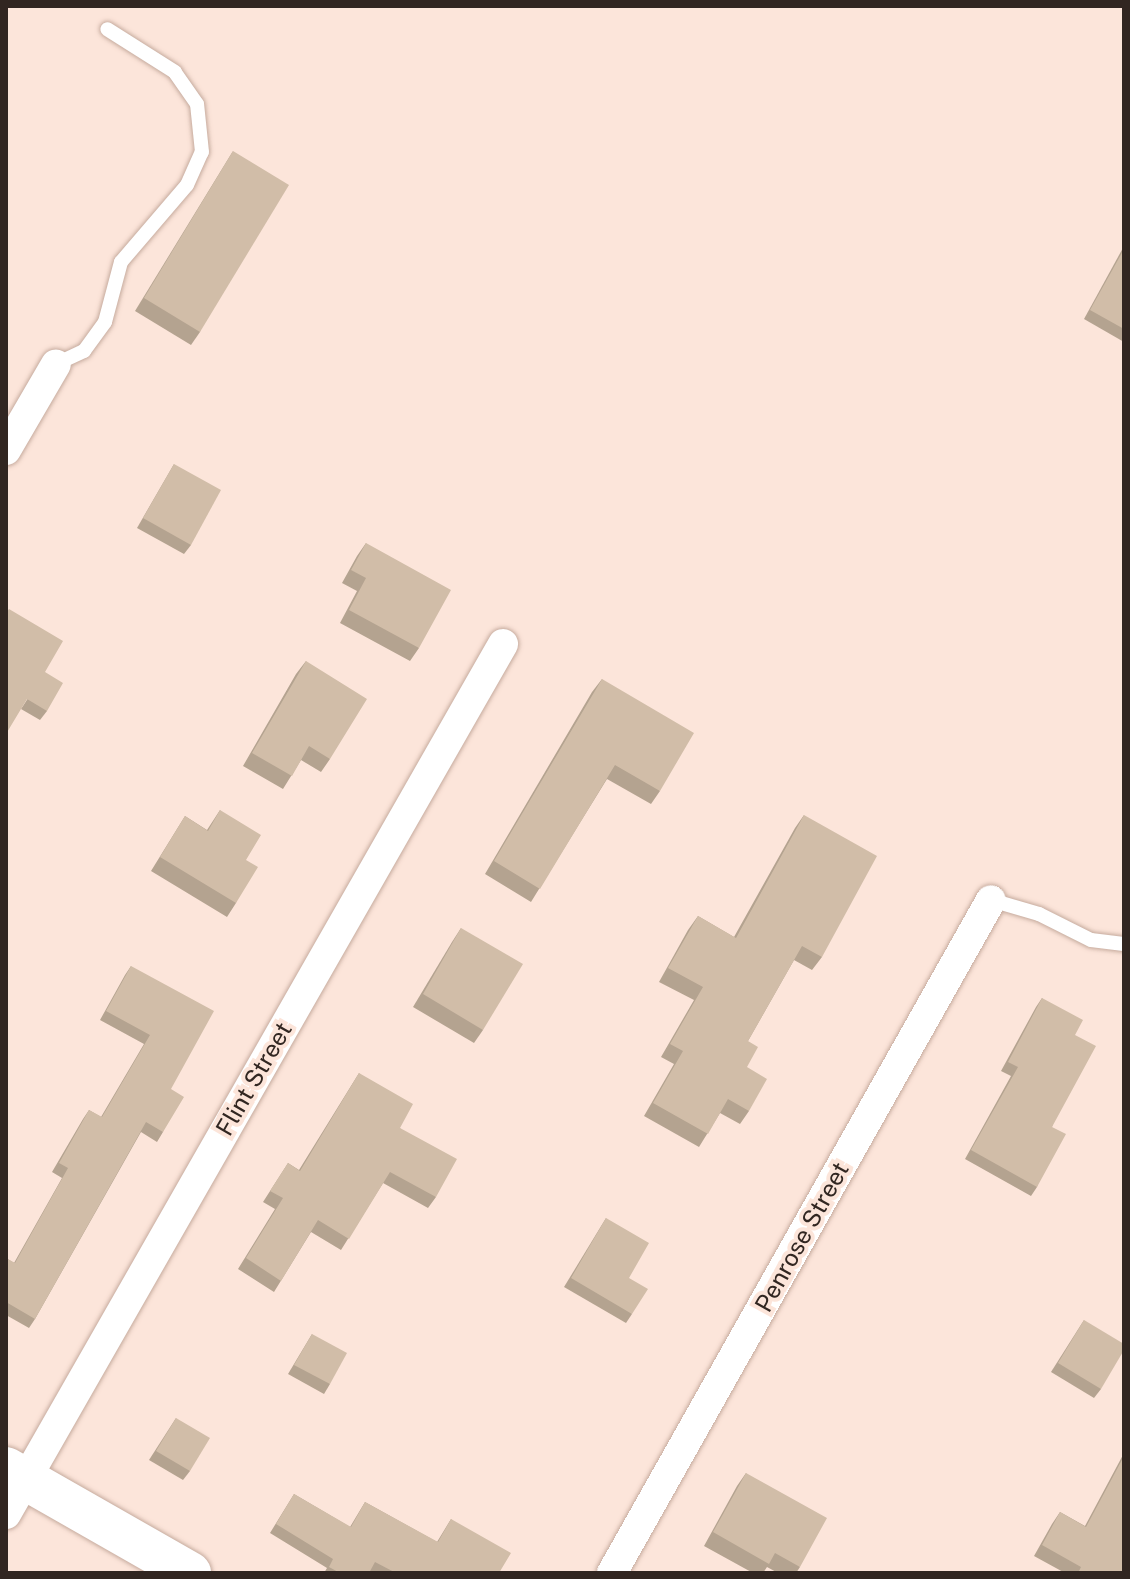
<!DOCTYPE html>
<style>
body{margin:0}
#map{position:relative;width:1130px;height:1579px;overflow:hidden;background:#fce5da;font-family:"Public Sans",sans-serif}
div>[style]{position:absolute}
.roads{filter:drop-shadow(0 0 2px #c6ab9e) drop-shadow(0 0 2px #c6ab9e)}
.lane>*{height:14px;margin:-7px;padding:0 7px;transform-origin:7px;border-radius:7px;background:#fff}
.street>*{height:30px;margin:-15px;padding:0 15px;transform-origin:15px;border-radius:15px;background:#fff}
.secondary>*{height:42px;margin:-21px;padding:0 21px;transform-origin:21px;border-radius:21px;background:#fff}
.wall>*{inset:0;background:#b4a390}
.building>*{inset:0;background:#d1bda8}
span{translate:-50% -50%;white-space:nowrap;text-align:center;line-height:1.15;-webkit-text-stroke:8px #fce5da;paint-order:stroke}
.street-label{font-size:24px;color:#312621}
.frame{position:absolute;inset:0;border:8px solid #312621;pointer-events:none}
</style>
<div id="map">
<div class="roads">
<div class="lane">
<div style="left:56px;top:364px;width:31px;rotate:-25deg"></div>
<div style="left:84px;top:351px;width:36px;rotate:-54deg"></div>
<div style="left:105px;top:322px;width:62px;rotate:-75.1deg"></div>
<div style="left:121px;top:262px;width:101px;rotate:-49.4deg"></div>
<div style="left:187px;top:185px;width:36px;rotate:-66deg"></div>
<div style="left:202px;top:152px;width:48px;rotate:-95.9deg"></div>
<div style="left:197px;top:104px;width:39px;rotate:-125deg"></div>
<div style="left:175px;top:72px;width:80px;rotate:-147.7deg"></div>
<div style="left:991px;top:900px;width:50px;rotate:16.3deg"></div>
<div style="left:1039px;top:914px;width:58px;rotate:26.6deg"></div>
<div style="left:1091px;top:940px;width:33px;rotate:7deg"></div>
</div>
<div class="street">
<div style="left:6px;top:450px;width:99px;rotate:-59.8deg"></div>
<div style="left:6px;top:1514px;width:1002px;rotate:-60.26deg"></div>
<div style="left:612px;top:1573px;width:772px;rotate:-60.61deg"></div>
</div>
<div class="secondary">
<div style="left:6px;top:1468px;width:212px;rotate:29.7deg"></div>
</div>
</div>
<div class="wall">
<div style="clip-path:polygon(233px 151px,200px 332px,191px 345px,135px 311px)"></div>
<div style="clip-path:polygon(1124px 246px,1124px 342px,1084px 319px)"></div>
<div style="clip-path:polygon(174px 464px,191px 545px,184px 554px,137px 528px)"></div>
<div style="clip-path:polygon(366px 543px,419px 648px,410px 661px,340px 623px,357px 591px,342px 583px,357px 556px)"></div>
<div style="clip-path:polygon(306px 661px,330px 759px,321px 772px,301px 760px,283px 789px,243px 766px,296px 674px)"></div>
<div style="clip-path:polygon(45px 672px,47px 711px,40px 720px,21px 709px)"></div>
<div style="clip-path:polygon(602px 679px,660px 791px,651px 804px,607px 779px,531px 902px,485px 874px,592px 692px)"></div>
<div style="clip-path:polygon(220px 810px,246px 860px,236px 903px,227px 917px,151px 871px,185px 816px,207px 830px)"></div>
<div style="clip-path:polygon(804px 815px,822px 957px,812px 970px,794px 960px,748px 1041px,747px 1067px,749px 1111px,740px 1124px,720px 1113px,699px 1147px,644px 1116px,674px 1064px,661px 1057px,694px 1000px,659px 982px,688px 930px,698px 916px,734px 937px,795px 828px)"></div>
<div style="clip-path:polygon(461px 928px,483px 1030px,474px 1043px,413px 1007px,452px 942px)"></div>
<div style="clip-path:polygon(131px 966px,171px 1089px,163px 1132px,157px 1142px,141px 1132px,35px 1319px,29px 1328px,6px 1315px,6px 1258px,14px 1263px,62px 1178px,52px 1172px,83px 1119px,89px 1110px,101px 1117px,144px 1044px,100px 1020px,125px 975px)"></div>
<div style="clip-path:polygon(1042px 998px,1075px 1035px,1037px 1187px,1031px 1196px,965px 1159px,1011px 1076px,1001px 1071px,1036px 1007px)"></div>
<div style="clip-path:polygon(359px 1073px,400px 1128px,436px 1197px,428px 1208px,383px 1183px,341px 1250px,311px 1232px,274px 1292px,238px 1269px,275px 1209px,263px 1202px,288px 1163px,299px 1170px)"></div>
<div style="clip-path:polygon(606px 1218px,632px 1314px,626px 1323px,564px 1287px)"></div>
<div style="clip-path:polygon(1084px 1320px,1101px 1389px,1094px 1398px,1051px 1372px)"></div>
<div style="clip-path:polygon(312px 1334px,330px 1384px,324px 1394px,288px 1374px)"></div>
<div style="clip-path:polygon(176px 1418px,190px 1471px,183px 1480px,149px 1460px)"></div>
<div style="clip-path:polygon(1124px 1453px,1124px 1573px,1065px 1573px,1034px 1556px,1052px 1524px,1060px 1512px,1085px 1526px)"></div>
<div style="clip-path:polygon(746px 1473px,800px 1567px,796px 1573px,778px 1573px,767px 1567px,763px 1573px,753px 1573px,704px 1546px,737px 1486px)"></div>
<div style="clip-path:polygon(294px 1494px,350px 1527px,365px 1502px,437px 1542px,451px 1519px,499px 1573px,374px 1573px,370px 1571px,369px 1573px,324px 1573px,327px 1568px,270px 1533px)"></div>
</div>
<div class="building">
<div style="clip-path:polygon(233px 151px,289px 185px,200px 332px,144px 298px)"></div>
<div style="clip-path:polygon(1124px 249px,1124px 329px,1090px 310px)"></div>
<div style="clip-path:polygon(174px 464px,221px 490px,191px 545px,143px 518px)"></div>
<div style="clip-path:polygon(366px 543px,451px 590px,419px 648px,349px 610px,366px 578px,351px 570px)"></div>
<div style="clip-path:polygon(9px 609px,63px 641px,45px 672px,63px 683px,47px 711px,27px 699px,6px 734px,6px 613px)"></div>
<div style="clip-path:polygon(306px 661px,367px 699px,330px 759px,309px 746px,292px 776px,252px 753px)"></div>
<div style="clip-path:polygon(602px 679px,694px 733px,660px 791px,615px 765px,540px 889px,494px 861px)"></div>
<div style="clip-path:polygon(220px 810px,261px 835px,246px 860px,258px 867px,236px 903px,160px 857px,185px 816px,208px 831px)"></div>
<div style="clip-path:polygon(804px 815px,877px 856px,822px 957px,802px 946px,748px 1041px,758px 1047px,747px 1067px,767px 1079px,749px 1111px,728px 1099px,708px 1134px,653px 1103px,683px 1051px,670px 1044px,703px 987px,668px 968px,698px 916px,736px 938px)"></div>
<div style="clip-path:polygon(461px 928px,523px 964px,483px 1030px,423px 994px)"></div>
<div style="clip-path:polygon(131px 966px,214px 1011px,171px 1089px,184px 1097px,163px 1132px,146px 1122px,35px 1319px,6px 1302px,6px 1258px,15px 1263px,68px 1168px,59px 1163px,89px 1110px,102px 1117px,150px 1035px,106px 1011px)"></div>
<div style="clip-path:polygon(1042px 998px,1083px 1020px,1075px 1035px,1096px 1046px,1052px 1127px,1066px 1134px,1037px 1187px,971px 1150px,1018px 1067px,1008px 1062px)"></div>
<div style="clip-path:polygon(359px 1073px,413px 1104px,400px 1128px,457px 1159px,436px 1197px,390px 1172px,349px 1239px,318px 1220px,281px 1281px,246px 1258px,283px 1198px,270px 1191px,288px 1163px,300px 1171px)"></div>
<div style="clip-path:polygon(606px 1218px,649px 1243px,629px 1278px,648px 1289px,632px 1314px,571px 1278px)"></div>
<div style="clip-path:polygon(1084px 1320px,1124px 1344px,1124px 1350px,1101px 1389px,1058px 1363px)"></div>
<div style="clip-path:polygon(312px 1334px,347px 1353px,330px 1384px,294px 1365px)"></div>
<div style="clip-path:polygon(176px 1418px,210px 1438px,190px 1471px,156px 1451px)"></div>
<div style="clip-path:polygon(1124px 1456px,1124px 1573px,1078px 1573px,1081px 1567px,1042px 1545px,1060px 1512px,1086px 1527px)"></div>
<div style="clip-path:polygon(746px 1473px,827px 1518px,800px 1567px,775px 1553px,769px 1564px,713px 1532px)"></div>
<div style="clip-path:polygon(294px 1494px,351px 1527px,365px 1502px,438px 1542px,451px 1519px,511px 1553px,499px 1573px,396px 1573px,375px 1562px,369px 1573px,340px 1573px,329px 1567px,333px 1559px,276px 1524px)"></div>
</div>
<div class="street-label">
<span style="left:254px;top:1079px;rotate:-60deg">Flint Street</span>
<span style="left:802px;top:1237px;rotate:-61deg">Penrose Street</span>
</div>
<div class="frame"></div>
</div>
